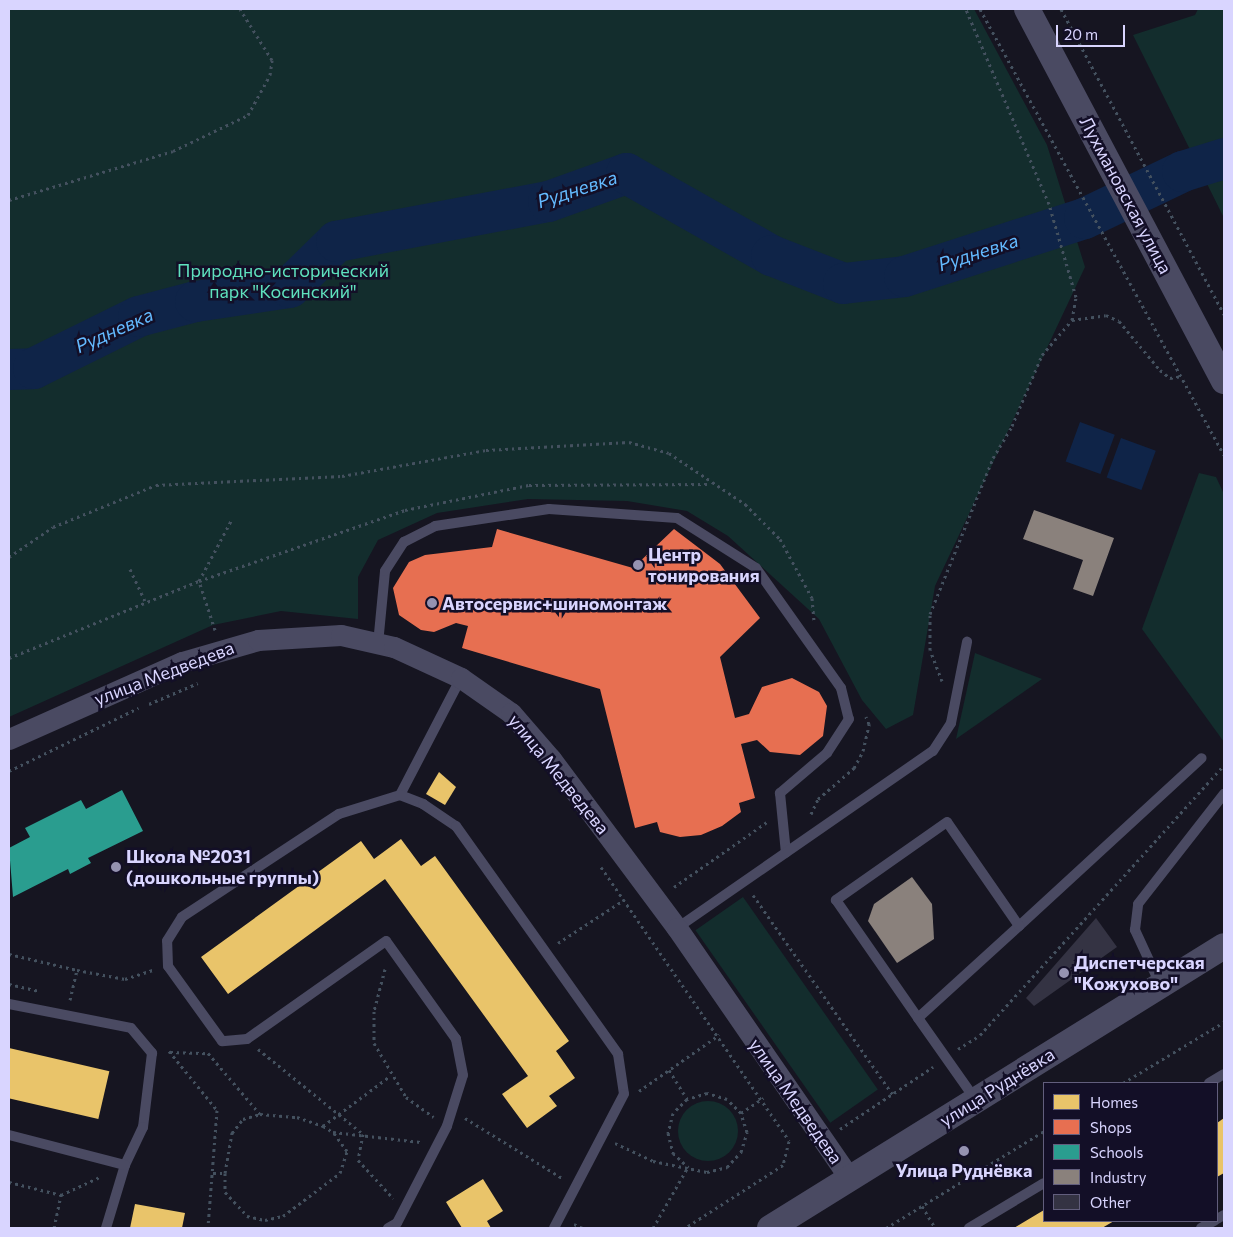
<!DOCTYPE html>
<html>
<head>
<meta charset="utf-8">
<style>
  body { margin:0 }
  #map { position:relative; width:1233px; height:1237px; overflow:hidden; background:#161521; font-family:Commissioner,sans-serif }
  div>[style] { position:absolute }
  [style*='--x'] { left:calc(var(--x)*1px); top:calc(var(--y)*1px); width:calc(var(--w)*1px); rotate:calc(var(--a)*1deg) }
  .green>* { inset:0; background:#132d2d; transform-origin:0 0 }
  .round { border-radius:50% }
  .water>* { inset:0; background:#0f2448; transform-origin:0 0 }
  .homes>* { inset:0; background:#e9c46a; transform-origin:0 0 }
  .shops>* { inset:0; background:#e76f51 }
  .schools>* { inset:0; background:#2a9d8f }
  .industry>* { inset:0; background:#8a817c }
  .river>* { height:41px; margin:-20.5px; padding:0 20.5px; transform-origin:20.5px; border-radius:20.5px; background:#0f2448 }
  .building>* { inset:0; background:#343343 }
  .path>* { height:3px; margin-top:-1.5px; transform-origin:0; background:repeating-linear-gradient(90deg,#44515f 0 2.5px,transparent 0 6.5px) }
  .service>* { height:10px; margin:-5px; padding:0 5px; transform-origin:5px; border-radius:5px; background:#4a4a62 }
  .minor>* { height:21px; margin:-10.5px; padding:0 10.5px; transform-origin:10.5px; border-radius:10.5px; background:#4a4a62 }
  .tertiary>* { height:26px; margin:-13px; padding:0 13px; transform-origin:13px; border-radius:13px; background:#4a4a62 }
  .dots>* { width:14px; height:14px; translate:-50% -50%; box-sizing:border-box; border:2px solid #130f27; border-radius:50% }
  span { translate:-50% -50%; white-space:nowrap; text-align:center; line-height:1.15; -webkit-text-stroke:5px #130f27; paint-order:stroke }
  .street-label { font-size:18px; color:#d9d5ff }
  .park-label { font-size:18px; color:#5fe1be }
  .poi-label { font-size:18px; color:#d9d5ff; font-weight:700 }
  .left { translate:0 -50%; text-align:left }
  .water-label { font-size:19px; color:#63baff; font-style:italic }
  .frame { position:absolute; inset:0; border:10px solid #d9d5ff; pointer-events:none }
  .legend { position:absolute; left:1043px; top:1082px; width:175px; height:140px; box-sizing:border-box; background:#130f27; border:1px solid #625e7d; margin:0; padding:6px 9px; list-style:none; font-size:15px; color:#d9d5ff }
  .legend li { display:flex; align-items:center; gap:10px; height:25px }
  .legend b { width:25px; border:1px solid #625e7d }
  .scale { position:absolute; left:1056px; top:25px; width:69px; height:22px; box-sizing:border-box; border:2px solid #d9d5ff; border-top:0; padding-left:6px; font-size:15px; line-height:18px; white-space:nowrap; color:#d9d5ff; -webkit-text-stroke:4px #130f27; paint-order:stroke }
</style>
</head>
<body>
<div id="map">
  <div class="green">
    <i style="clip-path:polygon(9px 9px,974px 9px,1047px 145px,1085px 267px,935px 586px,913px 715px,886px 729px,862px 700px,819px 619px,728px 536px,687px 511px,627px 501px,528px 499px,437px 513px,378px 540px,358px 577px,358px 619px,281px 611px,213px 625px,9px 717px)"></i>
    <i style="clip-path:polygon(1198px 9px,1224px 9px,1224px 218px,1133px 35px,1195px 15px)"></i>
    <i style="clip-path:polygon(1199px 473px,1216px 477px,1224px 494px,1224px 742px,1142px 629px)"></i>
    <i style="clip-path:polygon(975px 653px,1042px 679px,956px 739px)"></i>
    <i style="left:743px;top:897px;width:235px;height:58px;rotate:55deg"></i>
    <i class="round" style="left:678px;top:1101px;width:60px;height:60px"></i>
  </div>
  <div class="water">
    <i style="left:1080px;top:422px;width:37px;height:42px;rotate:20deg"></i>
    <i style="left:1121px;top:438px;width:37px;height:42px;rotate:20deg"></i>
  </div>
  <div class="homes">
    <i style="clip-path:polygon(439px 772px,456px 787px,445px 805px,426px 794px)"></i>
    <i style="clip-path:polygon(401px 839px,421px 866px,435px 856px,569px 1041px,556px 1051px,575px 1078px,549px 1096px,557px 1106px,527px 1128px,502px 1094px,528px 1076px,385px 879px,228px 994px,201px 957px,361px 841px,374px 859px)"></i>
    <i style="left:9px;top:1048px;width:103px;height:49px;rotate:13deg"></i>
    <i style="clip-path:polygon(1224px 1118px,1224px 1173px,1217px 1177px,1217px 1123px)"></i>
    <i style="clip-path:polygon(483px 1179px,503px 1211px,487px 1221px,491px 1228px,462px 1228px,446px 1202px)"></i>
    <i style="clip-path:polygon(135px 1204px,185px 1213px,182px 1228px,130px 1228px)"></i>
    <i style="clip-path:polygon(1044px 1210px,1044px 1221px,1114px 1221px,1102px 1228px,1014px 1228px)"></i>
  </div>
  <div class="shops">
    <i style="clip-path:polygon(497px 529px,633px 568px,674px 529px,720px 564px,760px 618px,720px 657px,735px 718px,749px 714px,762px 687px,792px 678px,819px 692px,827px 706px,823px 736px,800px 755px,770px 752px,757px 740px,741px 744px,755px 798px,739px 803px,741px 812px,722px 826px,701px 835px,680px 837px,660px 832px,657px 822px,635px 828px,600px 689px,462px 648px,468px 626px,456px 623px,434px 632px,421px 630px,399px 615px,393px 588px,409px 562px,425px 555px,492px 547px)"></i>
  </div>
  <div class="schools">
    <i style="clip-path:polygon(122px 790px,143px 831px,88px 858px,91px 863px,70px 874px,68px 869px,13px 897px,9px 848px,30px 837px,25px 828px,81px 800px,86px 809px)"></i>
  </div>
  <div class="industry">
    <i style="clip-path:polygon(1034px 510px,1114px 538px,1093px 596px,1073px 589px,1083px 560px,1023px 539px)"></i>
    <i style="clip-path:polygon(912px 877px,932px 904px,934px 939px,897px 963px,868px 921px,874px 904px)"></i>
  </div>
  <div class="river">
    <i style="--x:9;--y:369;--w:24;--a:-2"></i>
    <i style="--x:33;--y:368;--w:117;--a:-26.3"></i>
    <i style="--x:138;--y:316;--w:59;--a:-14.7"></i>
    <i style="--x:195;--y:301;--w:95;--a:-8.5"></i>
    <i style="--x:289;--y:287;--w:66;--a:-44.4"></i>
    <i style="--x:336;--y:241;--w:216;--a:-10.7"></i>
    <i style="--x:548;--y:201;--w:83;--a:-19.7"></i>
    <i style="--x:626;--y:173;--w:167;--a:29.5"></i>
    <i style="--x:771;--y:255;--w:77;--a:21.3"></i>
    <i style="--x:843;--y:283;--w:61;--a:-6.5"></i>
    <i style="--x:904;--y:276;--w:189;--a:-17.9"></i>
    <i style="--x:1084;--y:218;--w:109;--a:-25.6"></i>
    <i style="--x:1182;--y:171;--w:44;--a:-17.2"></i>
  </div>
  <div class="building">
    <i style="clip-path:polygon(1096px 918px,1117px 947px,1034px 1006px,1026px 998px)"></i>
  </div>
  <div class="path">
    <i style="--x:980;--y:9;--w:508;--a:61.32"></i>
    <i style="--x:1061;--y:9;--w:346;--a:61.9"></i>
    <i style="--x:9;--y:200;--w:171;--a:-16.6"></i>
    <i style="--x:173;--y:151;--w:83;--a:-25.6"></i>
    <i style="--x:248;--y:115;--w:46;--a:-61.2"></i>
    <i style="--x:270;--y:75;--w:15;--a:-82"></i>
    <i style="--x:272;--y:60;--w:60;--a:-122.1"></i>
    <i style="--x:1072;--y:320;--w:34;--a:-8"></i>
    <i style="--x:1106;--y:315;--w:14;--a:25"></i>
    <i style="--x:1119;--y:321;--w:64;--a:50.1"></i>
    <i style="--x:1160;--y:370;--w:13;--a:39"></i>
    <i style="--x:1170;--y:378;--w:12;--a:-9"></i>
    <i style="--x:9;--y:557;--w:53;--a:-34.3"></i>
    <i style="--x:53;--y:527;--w:111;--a:-22.2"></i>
    <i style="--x:156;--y:485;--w:186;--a:-2.8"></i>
    <i style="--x:342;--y:476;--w:146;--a:-10.2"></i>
    <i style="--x:486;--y:450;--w:143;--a:-3.2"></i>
    <i style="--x:629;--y:442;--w:41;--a:15.4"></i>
    <i style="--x:669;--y:453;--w:92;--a:33.9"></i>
    <i style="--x:745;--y:504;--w:49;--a:45"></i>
    <i style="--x:780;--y:539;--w:67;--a:61.5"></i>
    <i style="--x:812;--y:598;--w:22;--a:85"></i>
    <i style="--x:130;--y:569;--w:35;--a:65"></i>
    <i style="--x:215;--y:630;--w:52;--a:-108.1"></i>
    <i style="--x:199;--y:581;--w:70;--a:-62"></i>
    <i style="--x:9;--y:658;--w:205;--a:-22.1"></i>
    <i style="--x:199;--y:581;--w:218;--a:-19"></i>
    <i style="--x:405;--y:510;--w:126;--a:-11.4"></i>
    <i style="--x:529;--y:485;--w:182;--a:-0.3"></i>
    <i style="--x:942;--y:681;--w:33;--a:-111"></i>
    <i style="--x:930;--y:650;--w:36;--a:-90"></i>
    <i style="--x:930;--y:614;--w:168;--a:-68"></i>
    <i style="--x:993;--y:458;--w:37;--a:-59"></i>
    <i style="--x:1012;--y:426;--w:77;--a:-67.1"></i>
    <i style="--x:1042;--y:355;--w:46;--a:-49.4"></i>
    <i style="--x:1072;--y:320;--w:23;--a:-80"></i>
    <i style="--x:1076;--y:297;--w:97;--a:-106.2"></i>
    <i style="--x:1049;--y:204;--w:212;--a:-113.1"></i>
    <i style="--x:149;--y:704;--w:53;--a:-23.2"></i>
    <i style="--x:9;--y:771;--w:144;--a:-26"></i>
    <i style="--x:811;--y:814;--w:17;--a:-65"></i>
    <i style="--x:818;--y:799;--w:48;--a:-40.7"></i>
    <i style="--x:854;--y:768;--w:19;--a:-62"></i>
    <i style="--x:863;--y:751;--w:28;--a:-77"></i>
    <i style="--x:869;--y:724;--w:8;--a:-113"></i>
    <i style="--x:601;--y:867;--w:332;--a:55.5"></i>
    <i style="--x:789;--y:1141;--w:25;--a:104"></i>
    <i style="--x:783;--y:1165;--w:117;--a:147.3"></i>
    <i style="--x:674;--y:887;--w:113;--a:-35"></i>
    <i style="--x:753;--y:895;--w:244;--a:55"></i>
    <i style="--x:558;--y:943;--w:79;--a:-33.1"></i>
    <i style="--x:9;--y:954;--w:70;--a:13.2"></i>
    <i style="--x:385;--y:969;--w:43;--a:104.7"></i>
    <i style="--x:374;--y:1011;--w:32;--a:90"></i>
    <i style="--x:374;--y:1043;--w:63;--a:59.3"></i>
    <i style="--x:406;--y:1097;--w:34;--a:36"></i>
    <i style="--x:9;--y:984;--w:32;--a:13"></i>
    <i style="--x:70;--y:1000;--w:31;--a:-77"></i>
    <i style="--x:77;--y:970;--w:49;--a:10.6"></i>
    <i style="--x:125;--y:979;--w:29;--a:-18"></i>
    <i style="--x:258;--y:1049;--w:135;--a:39"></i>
    <i style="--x:363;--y:1134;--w:26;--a:101"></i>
    <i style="--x:358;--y:1160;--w:52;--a:47.4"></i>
    <i style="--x:958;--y:1049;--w:26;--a:-32"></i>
    <i style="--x:980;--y:1035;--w:364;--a:-47.9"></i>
    <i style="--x:169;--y:1051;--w:76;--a:50.9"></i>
    <i style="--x:217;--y:1110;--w:118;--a:94.4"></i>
    <i style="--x:170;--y:1052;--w:38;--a:2"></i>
    <i style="--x:208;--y:1053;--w:80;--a:49.6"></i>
    <i style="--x:260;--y:1114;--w:37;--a:5"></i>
    <i style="--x:297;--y:1117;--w:28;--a:19"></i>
    <i style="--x:323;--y:1126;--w:84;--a:-36.7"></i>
    <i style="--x:669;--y:1070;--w:34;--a:58"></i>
    <i style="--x:1123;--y:1083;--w:118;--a:-31.1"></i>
    <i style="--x:639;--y:1091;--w:98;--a:-35"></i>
    <i style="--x:741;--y:1113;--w:27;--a:-34"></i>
    <i style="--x:465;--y:1118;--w:114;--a:31.7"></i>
    <i style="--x:323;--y:1126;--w:12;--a:31"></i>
    <i style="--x:333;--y:1132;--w:88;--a:6.6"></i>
    <i style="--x:840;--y:1129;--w:112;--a:-33.7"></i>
    <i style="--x:615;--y:1143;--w:42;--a:25.3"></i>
    <i style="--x:653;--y:1161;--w:55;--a:11.5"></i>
    <i style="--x:707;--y:1172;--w:21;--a:-14"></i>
    <i style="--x:727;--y:1167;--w:21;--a:-47"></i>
    <i style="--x:741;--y:1152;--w:21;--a:-73"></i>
    <i style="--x:747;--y:1132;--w:20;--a:-108"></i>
    <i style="--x:741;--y:1113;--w:20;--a:-135"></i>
    <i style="--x:727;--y:1099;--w:21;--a:-163"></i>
    <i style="--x:707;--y:1093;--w:21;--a:163"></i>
    <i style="--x:687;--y:1099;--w:20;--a:135"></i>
    <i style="--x:673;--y:1113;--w:21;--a:104"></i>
    <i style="--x:668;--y:1133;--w:21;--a:76"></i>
    <i style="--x:673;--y:1153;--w:21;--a:43"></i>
    <i style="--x:213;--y:1173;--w:12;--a:0"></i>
    <i style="--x:225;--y:1173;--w:41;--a:-80.1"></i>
    <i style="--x:232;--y:1133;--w:18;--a:-52"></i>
    <i style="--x:243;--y:1119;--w:18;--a:-16"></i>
    <i style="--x:225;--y:1173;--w:19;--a:90"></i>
    <i style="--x:225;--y:1192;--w:33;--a:47"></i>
    <i style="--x:247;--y:1216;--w:18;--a:13"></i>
    <i style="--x:265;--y:1220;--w:18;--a:-13"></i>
    <i style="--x:283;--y:1216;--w:71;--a:-37"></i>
    <i style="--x:340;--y:1173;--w:23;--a:-72"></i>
    <i style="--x:347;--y:1151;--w:24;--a:-126"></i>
    <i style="--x:9;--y:1182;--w:54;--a:14"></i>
    <i style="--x:922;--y:1206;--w:26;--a:59"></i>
    <i style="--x:574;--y:1224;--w:10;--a:24"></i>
    <i style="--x:54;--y:1228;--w:34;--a:-78"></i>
    <i style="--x:61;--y:1195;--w:43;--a:-24.8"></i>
    <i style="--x:653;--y:1228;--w:70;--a:-60.2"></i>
    <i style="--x:886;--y:1228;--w:185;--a:-31.5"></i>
  </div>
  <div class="service">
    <i style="--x:378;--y:644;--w:73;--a:-84.5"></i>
    <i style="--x:385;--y:571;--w:35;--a:-57"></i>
    <i style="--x:404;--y:542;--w:35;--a:-27"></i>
    <i style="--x:435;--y:526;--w:115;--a:-8.5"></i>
    <i style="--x:549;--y:509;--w:128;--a:4"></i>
    <i style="--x:677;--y:518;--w:93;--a:32.3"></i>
    <i style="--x:756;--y:568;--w:147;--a:54.7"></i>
    <i style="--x:841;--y:688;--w:32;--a:76"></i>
    <i style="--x:849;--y:719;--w:40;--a:122.9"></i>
    <i style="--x:827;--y:753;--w:62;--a:139.6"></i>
    <i style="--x:780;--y:793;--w:60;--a:84.3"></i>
    <i style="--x:400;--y:795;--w:132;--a:-62.5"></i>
    <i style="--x:1019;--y:926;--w:248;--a:-42.6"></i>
    <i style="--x:677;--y:928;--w:311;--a:-34.7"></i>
    <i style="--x:933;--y:751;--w:33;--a:-57"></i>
    <i style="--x:951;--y:723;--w:83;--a:-78.8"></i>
    <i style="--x:1160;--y:984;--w:60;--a:-114.8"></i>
    <i style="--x:1135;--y:930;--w:26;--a:-83"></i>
    <i style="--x:1138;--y:904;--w:140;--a:-52"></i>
    <i style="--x:9;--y:1004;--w:124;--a:11.1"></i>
    <i style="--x:131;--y:1028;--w:33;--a:50"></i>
    <i style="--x:152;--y:1053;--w:75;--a:96.9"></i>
    <i style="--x:143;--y:1127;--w:42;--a:115.3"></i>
    <i style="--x:125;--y:1165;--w:66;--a:106.8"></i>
    <i style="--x:918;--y:1018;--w:137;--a:-42.3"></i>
    <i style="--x:1019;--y:926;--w:126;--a:-124.7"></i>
    <i style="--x:947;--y:822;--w:136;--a:144.9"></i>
    <i style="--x:836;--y:900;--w:144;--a:55.2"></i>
    <i style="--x:918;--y:1018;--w:99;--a:54.9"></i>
    <i style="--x:1209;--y:1083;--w:17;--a:-31"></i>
    <i style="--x:9;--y:1135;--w:120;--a:14.5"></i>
    <i style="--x:1217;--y:1219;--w:8;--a:-30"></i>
    <i style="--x:388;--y:1228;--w:10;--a:-29"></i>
    <i style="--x:397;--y:1223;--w:109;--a:-62.7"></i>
    <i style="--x:447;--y:1126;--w:53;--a:-72.6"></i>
    <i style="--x:463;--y:1075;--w:37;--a:-101"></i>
    <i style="--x:456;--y:1039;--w:120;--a:-125.5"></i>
    <i style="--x:386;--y:941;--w:170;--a:144.8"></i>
    <i style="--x:247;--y:1039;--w:25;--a:175"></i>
    <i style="--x:222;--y:1041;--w:92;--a:-125.8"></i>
    <i style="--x:168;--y:966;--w:25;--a:-92"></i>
    <i style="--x:167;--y:941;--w:28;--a:-58"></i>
    <i style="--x:182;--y:917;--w:188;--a:-33.3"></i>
    <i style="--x:339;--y:814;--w:64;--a:-17.3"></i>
    <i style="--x:400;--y:795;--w:25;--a:21"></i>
    <i style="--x:423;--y:804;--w:40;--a:34"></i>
    <i style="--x:456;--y:826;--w:280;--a:54.6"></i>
    <i style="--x:618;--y:1054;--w:40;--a:81.5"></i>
    <i style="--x:624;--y:1094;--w:151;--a:117.6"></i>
    <i style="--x:969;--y:1228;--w:87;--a:-31"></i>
    <i style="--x:1201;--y:1228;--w:15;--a:-28"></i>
  </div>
  <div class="minor">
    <i style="--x:9;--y:739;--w:189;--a:-24"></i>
    <i style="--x:182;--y:662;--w:79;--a:-16.1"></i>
    <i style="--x:258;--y:640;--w:83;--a:-3.4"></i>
    <i style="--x:341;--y:635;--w:54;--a:12.8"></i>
    <i style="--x:394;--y:647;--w:74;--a:24.8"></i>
    <i style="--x:461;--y:678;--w:61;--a:35"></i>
    <i style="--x:511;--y:713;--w:61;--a:49"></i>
    <i style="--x:551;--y:759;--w:211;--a:53.3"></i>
    <i style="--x:677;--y:928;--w:305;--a:55.4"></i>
  </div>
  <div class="tertiary">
    <i style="--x:1027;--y:9;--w:421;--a:62.1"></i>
    <i style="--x:770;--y:1228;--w:534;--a:-31.85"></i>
  </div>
  <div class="dots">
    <i style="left:638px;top:565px;background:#9592b1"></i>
    <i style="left:432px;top:603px;background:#9592b1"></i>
    <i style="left:116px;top:867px;background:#9592b1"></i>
    <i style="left:1064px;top:973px;background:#9592b1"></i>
    <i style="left:964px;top:1151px;background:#9592b1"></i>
  </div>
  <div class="street-label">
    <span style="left:1126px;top:195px;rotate:62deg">Лухмановская улица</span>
    <span style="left:164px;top:673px;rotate:-21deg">улица Медведева</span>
    <span style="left:559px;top:774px;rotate:51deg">улица Медведева</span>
    <span style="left:997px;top:1087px;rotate:-32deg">улица Руднёвка</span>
    <span style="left:796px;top:1101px;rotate:55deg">улица Медведева</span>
  </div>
  <div class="park-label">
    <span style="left:283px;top:281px">Природно-исторический<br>парк "Косинский"</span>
  </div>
  <div class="poi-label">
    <span class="left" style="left:648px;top:565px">Центр<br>тонирования</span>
    <span class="left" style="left:442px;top:603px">Автосервис+шиномонтаж</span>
    <span class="left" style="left:126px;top:867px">Школа №2031<br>(дошкольные группы)</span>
    <span class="left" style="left:1074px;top:973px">Диспетчерская<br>"Кожухово"</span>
    <span style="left:964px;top:1170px">Улица Руднёвка</span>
  </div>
  <div class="water-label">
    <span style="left:577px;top:189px;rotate:-18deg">Рудневка</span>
    <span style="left:978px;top:252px;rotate:-18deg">Рудневка</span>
    <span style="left:114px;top:330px;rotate:-24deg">Рудневка</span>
  </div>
  <div class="frame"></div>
  <ul class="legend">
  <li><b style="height:14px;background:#e9c46a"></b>Homes</li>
  <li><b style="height:14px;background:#e76f51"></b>Shops</li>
  <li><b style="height:14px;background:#2a9d8f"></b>Schools</li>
  <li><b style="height:14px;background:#8a817c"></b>Industry</li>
  <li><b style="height:14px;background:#343343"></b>Other</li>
  </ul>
  <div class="scale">20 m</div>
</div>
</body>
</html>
